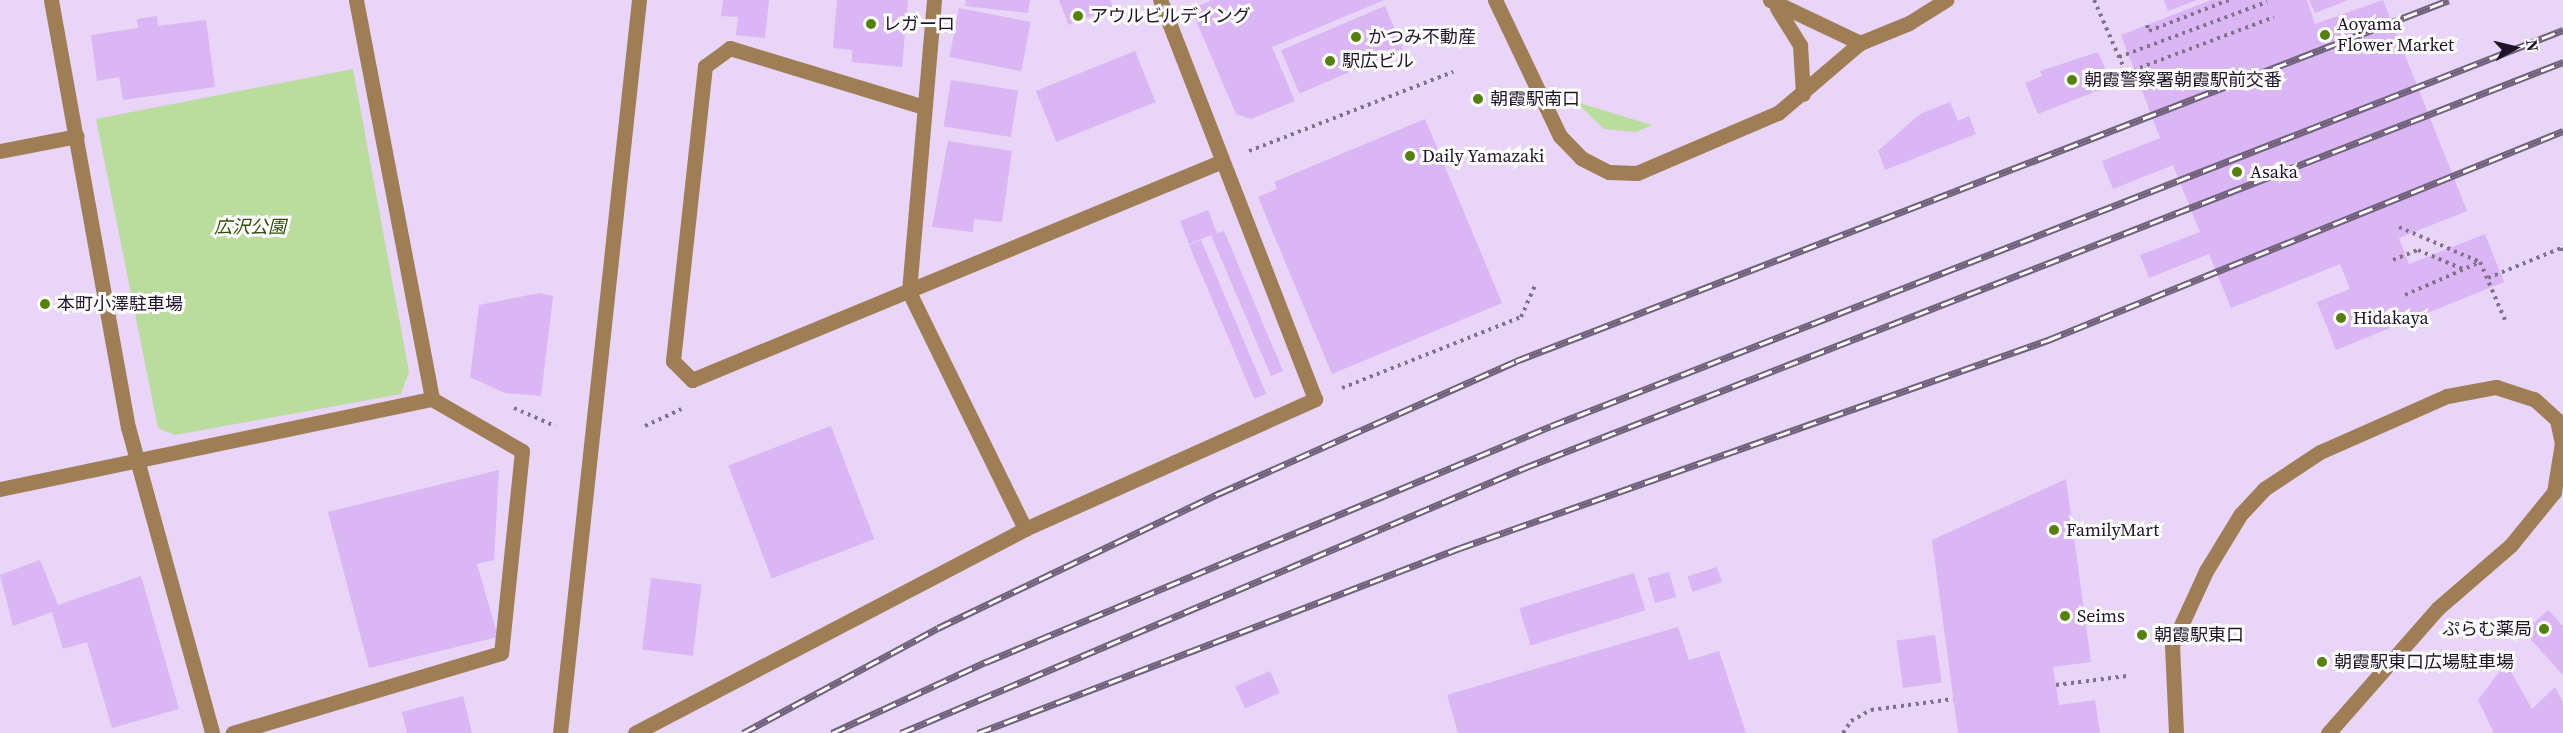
<!DOCTYPE html>
<html>
<head>
<meta charset="utf-8">
<style>
  body { margin:0 }
  #map { position:relative; width:2563px; height:733px; overflow:hidden; background:#e8d5f7; font-family:"Source Serif 4","Noto Sans JP",serif }
  div>[style] { position:absolute }
  [style*='--x'] { left:calc(var(--x)*1px); top:calc(var(--y)*1px); width:calc(var(--w)*1px); rotate:calc(var(--a)*1deg) }
  .green>* { inset:0; background:#badc9c }
  .building>* { inset:0; background:#dab6f4; transform-origin:0 0 }
  .path>* { height:4px; margin-top:-2px; transform-origin:0; background:repeating-linear-gradient(90deg,#80718c 0 3px,transparent 0 7.5px) }
  .minor>* { height:15px; margin:-7.5px; padding:0 7.5px; transform-origin:7.5px; border-radius:7.5px; background:#9f7d55 }
  .rail>* { height:7px; margin-top:-3.5px; transform-origin:0; background:repeating-linear-gradient(90deg,#fefefe 0 14px,#70617b 0 28px); box-sizing:border-box; border-block:2px solid #70617b }
  .dots>* { width:16px; height:16px; translate:-50% -50%; box-sizing:border-box; border:3px solid #fefefe; border-radius:50% }
  span { translate:-50% -50%; white-space:nowrap; text-align:center; line-height:1.15; -webkit-text-stroke:6px #fefefe; paint-order:stroke }
  .poi-label { font-size:18px; color:#201429 }
  .left { translate:0 -50%; text-align:left }
  .right { translate:-100% -50%; text-align:right }
  .park-label { font-size:18px; color:#314e07; font-style:italic }
  .north { position:absolute; left:2485px; top:18px; width:60px; height:60px; -webkit-text-stroke:4px #fefefe; paint-order:stroke; rotate:82deg; font-size:16px; font-weight:700; line-height:24px; text-align:center; color:#201429 }
  .north::after { content:''; display:block; margin:auto; width:21px; height:27px; background:#201429; clip-path:polygon(50% 0,100% 100%,50% 72%,0 100%) }
</style>
</head>
<body>
<div id="map">
  <div class="green">
    <i style="clip-path:polygon(353px 69px,409px 372px,401px 394px,175px 435px,158px 428px,96px 119px)"></i>
    <i style="clip-path:polygon(1576px 102px,1652px 125px,1636px 132px,1604px 129px)"></i>
  </div>
  <div class="building">
    <i style="clip-path:polygon(723px 0,769px 0,765px 38px,736px 35px,738px 17px,721px 16px)"></i>
    <i style="clip-path:polygon(837px 0,908px 0,902px 67px,852px 62px,852px 50px,833px 48px)"></i>
    <i style="clip-path:polygon(966px 0,1030px 0,1028px 13px,965px 6px)"></i>
    <i style="clip-path:polygon(1059px 0,1110px 0,1113px 7px,1069px 25px)"></i>
    <i style="clip-path:polygon(1212px 0,1384px 0,1272px 47px,1295px 101px,1251px 119px,1236px 114px,1191px 9px)"></i>
    <i style="clip-path:polygon(2164px 0,2197px 0,2168px 11px)"></i>
    <i style="clip-path:polygon(2211px 0,2307px 0,2315px 24px,2383px 0,2467px 211px,2399px 238px,2409px 264px,2485px 234px,2504px 282px,2336px 350px,2317px 302px,2350px 289px,2340px 264px,2231px 308px,2209px 254px,2149px 278px,2140px 255px,2200px 232px,2173px 165px,2113px 189px,2102px 161px,2160px 138px,2121px 35px)"></i>
    <i style="clip-path:polygon(2309px 0,2348px 0,2315px 13px)"></i>
    <i style="left:1385px;top:6px;width:47px;height:113px;rotate:67deg"></i>
    <i style="left:959px;top:8px;width:73px;height:50px;rotate:11deg"></i>
    <i style="clip-path:polygon(157px 16px,158px 26px,206px 20px,215px 87px,123px 100px,119px 77px,97px 81px,91px 35px,138px 28px,137px 19px)"></i>
    <i style="left:1135px;top:51px;width:55px;height:107px;rotate:68deg"></i>
    <i style="clip-path:polygon(2098px 52px,2112px 85px,2038px 114px,2025px 83px,2042px 76px,2040px 71px)"></i>
    <i style="left:951px;top:80px;width:68px;height:47px;rotate:9deg"></i>
    <i style="clip-path:polygon(1950px 102px,1958px 121px,1969px 116px,1976px 134px,1885px 170px,1878px 151px,1920px 114px)"></i>
    <i style="clip-path:polygon(1425px 119px,1502px 303px,1332px 374px,1258px 197px,1277px 189px,1274px 182px)"></i>
    <i style="clip-path:polygon(948px 141px,1012px 151px,1002px 222px,974px 219px,973px 232px,932px 227px)"></i>
    <i style="clip-path:polygon(1208px 210px,1217px 233px,1224px 231px,1283px 371px,1271px 376px,1211px 235px,1189px 244px,1180px 221px)"></i>
    <i style="left:1201px;top:240px;width:167px;height:13px;rotate:67deg"></i>
    <i style="clip-path:polygon(539px 293px,553px 296px,541px 396px,505px 393px,470px 377px,479px 305px)"></i>
    <i style="left:831px;top:426px;width:121px;height:110px;rotate:69deg"></i>
    <i style="clip-path:polygon(499px 470px,494px 560px,477px 564px,498px 637px,369px 668px,328px 512px)"></i>
    <i style="clip-path:polygon(2066px 479px,2091px 662px,2053px 667px,2059px 705px,2095px 700px,2100px 733px,1958px 733px,1932px 540px)"></i>
    <i style="clip-path:polygon(40px 560px,58px 605px,141px 576px,179px 709px,112px 728px,87px 642px,63px 649px,52px 612px,13px 626px,0 575px)"></i>
    <i style="left:1717px;top:567px;width:16px;height:31px;rotate:72deg"></i>
    <i style="left:1669px;top:572px;width:26px;height:22px;rotate:74deg"></i>
    <i style="left:1634px;top:573px;width:39px;height:120px;rotate:73deg"></i>
    <i style="left:651px;top:578px;width:51px;height:72px;rotate:7deg"></i>
    <i style="clip-path:polygon(2548px 610px,2563px 626px,2563px 675px,2524px 632px)"></i>
    <i style="clip-path:polygon(1678px 627px,1689px 660px,1719px 651px,1746px 733px,1458px 733px,1447px 695px)"></i>
    <i style="left:1935px;top:635px;width:48px;height:39px;rotate:82deg"></i>
    <i style="clip-path:polygon(2506px 663px,2532px 709px,2555px 687px,2563px 702px,2563px 733px,2494px 733px,2478px 700px)"></i>
    <i style="left:1270px;top:671px;width:24px;height:38px;rotate:66deg"></i>
    <i style="clip-path:polygon(463px 696px,472px 733px,407px 733px,402px 712px)"></i>
  </div>
  <div class="path">
    <i style="--x:2094;--y:0;--w:80;--a:66.3"></i>
    <i style="--x:2126;--y:73;--w:158;--a:-20.7"></i>
    <i style="--x:2147;--y:25;--w:6;--a:72"></i>
    <i style="--x:2149;--y:31;--w:86;--a:-21.2"></i>
    <i style="--x:2119;--y:57;--w:158;--a:-20.4"></i>
    <i style="--x:1249;--y:151;--w:219;--a:-21.2"></i>
    <i style="--x:2399;--y:227;--w:88;--a:23.4"></i>
    <i style="--x:2393;--y:260;--w:27;--a:-22"></i>
    <i style="--x:2418;--y:250;--w:49;--a:22.9"></i>
    <i style="--x:2488;--y:278;--w:79;--a:-22.3"></i>
    <i style="--x:2561;--y:248;--w:5;--a:68"></i>
    <i style="--x:2405;--y:295;--w:82;--a:-23.7"></i>
    <i style="--x:2480;--y:262;--w:63;--a:66.7"></i>
    <i style="--x:1342;--y:388;--w:193;--a:-21.6"></i>
    <i style="--x:1521;--y:317;--w:37;--a:-66"></i>
    <i style="--x:514;--y:408;--w:45;--a:23.7"></i>
    <i style="--x:645;--y:426;--w:40;--a:-25"></i>
    <i style="--x:2056;--y:685;--w:71;--a:-7.3"></i>
    <i style="--x:1843;--y:733;--w:14;--a:-56"></i>
    <i style="--x:1851;--y:721;--w:23;--a:-29"></i>
    <i style="--x:1871;--y:710;--w:83;--a:-7.6"></i>
  </div>
  <div class="minor">
    <i style="--x:51;--y:0;--w:434;--a:79.8"></i>
    <i style="--x:128;--y:427;--w:317;--a:74.6"></i>
    <i style="--x:356;--y:0;--w:406;--a:79.2"></i>
    <i style="--x:934;--y:0;--w:293;--a:94.9"></i>
    <i style="--x:909;--y:292;--w:264;--a:63.9"></i>
    <i style="--x:1495;--y:0;--w:151;--a:64.5"></i>
    <i style="--x:1560;--y:136;--w:30;--a:46"></i>
    <i style="--x:1581;--y:158;--w:31;--a:27"></i>
    <i style="--x:1609;--y:172;--w:28;--a:2"></i>
    <i style="--x:1637;--y:173;--w:153;--a:-23.1"></i>
    <i style="--x:1778;--y:113;--w:108;--a:-40.5"></i>
    <i style="--x:1860;--y:43;--w:53;--a:-22.2"></i>
    <i style="--x:1909;--y:23;--w:44;--a:-31.9"></i>
    <i style="--x:1770;--y:0;--w:100;--a:25.5"></i>
    <i style="--x:1777;--y:8;--w:44;--a:58.1"></i>
    <i style="--x:1800;--y:45;--w:49;--a:86.5"></i>
    <i style="--x:924;--y:107;--w:203;--a:-163.1"></i>
    <i style="--x:730;--y:48;--w:31;--a:144"></i>
    <i style="--x:705;--y:66;--w:297;--a:96.2"></i>
    <i style="--x:673;--y:361;--w:27;--a:45"></i>
    <i style="--x:692;--y:380;--w:571;--a:-22.43"></i>
    <i style="--x:0;--y:151;--w:78;--a:-11"></i>
    <i style="--x:0;--y:489;--w:441;--a:-11.8"></i>
    <i style="--x:432;--y:399;--w:104;--a:30"></i>
    <i style="--x:522;--y:451;--w:203;--a:95.9"></i>
    <i style="--x:501;--y:653;--w:280;--a:163.4"></i>
    <i style="--x:560;--y:733;--w:737;--a:-83.85"></i>
    <i style="--x:635;--y:733;--w:440;--a:-27.6"></i>
    <i style="--x:1025;--y:529;--w:318;--a:-24.1"></i>
    <i style="--x:1315;--y:399;--w:428;--a:-111.2"></i>
    <i style="--x:2176;--y:733;--w:88;--a:-92.6"></i>
    <i style="--x:2172;--y:645;--w:81;--a:-65.3"></i>
    <i style="--x:2206;--y:571;--w:66;--a:-58.7"></i>
    <i style="--x:2240;--y:515;--w:35;--a:-47"></i>
    <i style="--x:2264;--y:489;--w:67;--a:-33.5"></i>
    <i style="--x:2320;--y:452;--w:139;--a:-23.8"></i>
    <i style="--x:2447;--y:396;--w:50;--a:-10.4"></i>
    <i style="--x:2496;--y:387;--w:40;--a:18"></i>
    <i style="--x:2534;--y:399;--w:31;--a:42"></i>
    <i style="--x:2557;--y:420;--w:24;--a:78"></i>
    <i style="--x:2562;--y:443;--w:50;--a:99.3"></i>
    <i style="--x:2554;--y:492;--w:68;--a:129.1"></i>
    <i style="--x:2511;--y:545;--w:96;--a:139.2"></i>
    <i style="--x:2438;--y:608;--w:167;--a:131.3"></i>
  </div>
  <div class="rail">
    <i style="--x:743;--y:733;--w:221;--a:-28.3"></i>
    <i style="--x:938;--y:628;--w:313;--a:-25.6"></i>
    <i style="--x:1220;--y:493;--w:324;--a:-24"></i>
    <i style="--x:1516;--y:361;--w:1000;--a:-21.15"></i>
    <i style="--x:832;--y:733;--w:170;--a:-24.8"></i>
    <i style="--x:986;--y:662;--w:612;--a:-22.67"></i>
    <i style="--x:1551;--y:426;--w:1087;--a:-21.37"></i>
    <i style="--x:901;--y:733;--w:677;--a:-23.04"></i>
    <i style="--x:1524;--y:468;--w:1116;--a:-21.34"></i>
    <i style="--x:978;--y:733;--w:516;--a:-21"></i>
    <i style="--x:1460;--y:548;--w:624;--a:-19.48"></i>
    <i style="--x:2048;--y:340;--w:556;--a:-22.09"></i>
  </div>
  <div class="dots">
    <i style="left:1078px;top:16px;background:#53810c"></i>
    <i style="left:871px;top:24px;background:#53810c"></i>
    <i style="left:2325px;top:35px;background:#53810c"></i>
    <i style="left:1356px;top:37px;background:#53810c"></i>
    <i style="left:1330px;top:61px;background:#53810c"></i>
    <i style="left:2072px;top:80px;background:#53810c"></i>
    <i style="left:1478px;top:99px;background:#53810c"></i>
    <i style="left:1410px;top:156px;background:#53810c"></i>
    <i style="left:2237px;top:172px;background:#53810c"></i>
    <i style="left:45px;top:304px;background:#53810c"></i>
    <i style="left:2341px;top:318px;background:#53810c"></i>
    <i style="left:2054px;top:530px;background:#53810c"></i>
    <i style="left:2065px;top:616px;background:#53810c"></i>
    <i style="left:2544px;top:629px;background:#53810c"></i>
    <i style="left:2142px;top:635px;background:#53810c"></i>
    <i style="left:2322px;top:662px;background:#53810c"></i>
  </div>
  <div class="poi-label">
    <span class="left" style="left:1090px;top:16px">アウルビルディング</span>
    <span class="left" style="left:883px;top:24px">レガーロ</span>
    <span class="left" style="left:2337px;top:35px">Aoyama<br>Flower Market</span>
    <span class="left" style="left:1368px;top:37px">かつみ不動産</span>
    <span class="left" style="left:1342px;top:61px">駅広ビル</span>
    <span class="left" style="left:2084px;top:80px">朝霞警察署朝霞駅前交番</span>
    <span class="left" style="left:1490px;top:99px">朝霞駅南口</span>
    <span class="left" style="left:1422px;top:156px">Daily Yamazaki</span>
    <span class="left" style="left:2250px;top:172px">Asaka</span>
    <span class="left" style="left:57px;top:304px">本町小澤駐車場</span>
    <span class="left" style="left:2353px;top:318px">Hidakaya</span>
    <span class="left" style="left:2066px;top:530px">FamilyMart</span>
    <span class="left" style="left:2077px;top:616px">Seims</span>
    <span class="right" style="left:2532px;top:629px">ぷらむ薬局</span>
    <span class="left" style="left:2154px;top:635px">朝霞駅東口</span>
    <span class="left" style="left:2334px;top:662px">朝霞駅東口広場駐車場</span>
  </div>
  <div class="park-label">
    <span style="left:250px;top:227px">広沢公園</span>
  </div>
  <div class="north">N</div>
</div>
</body>
</html>
